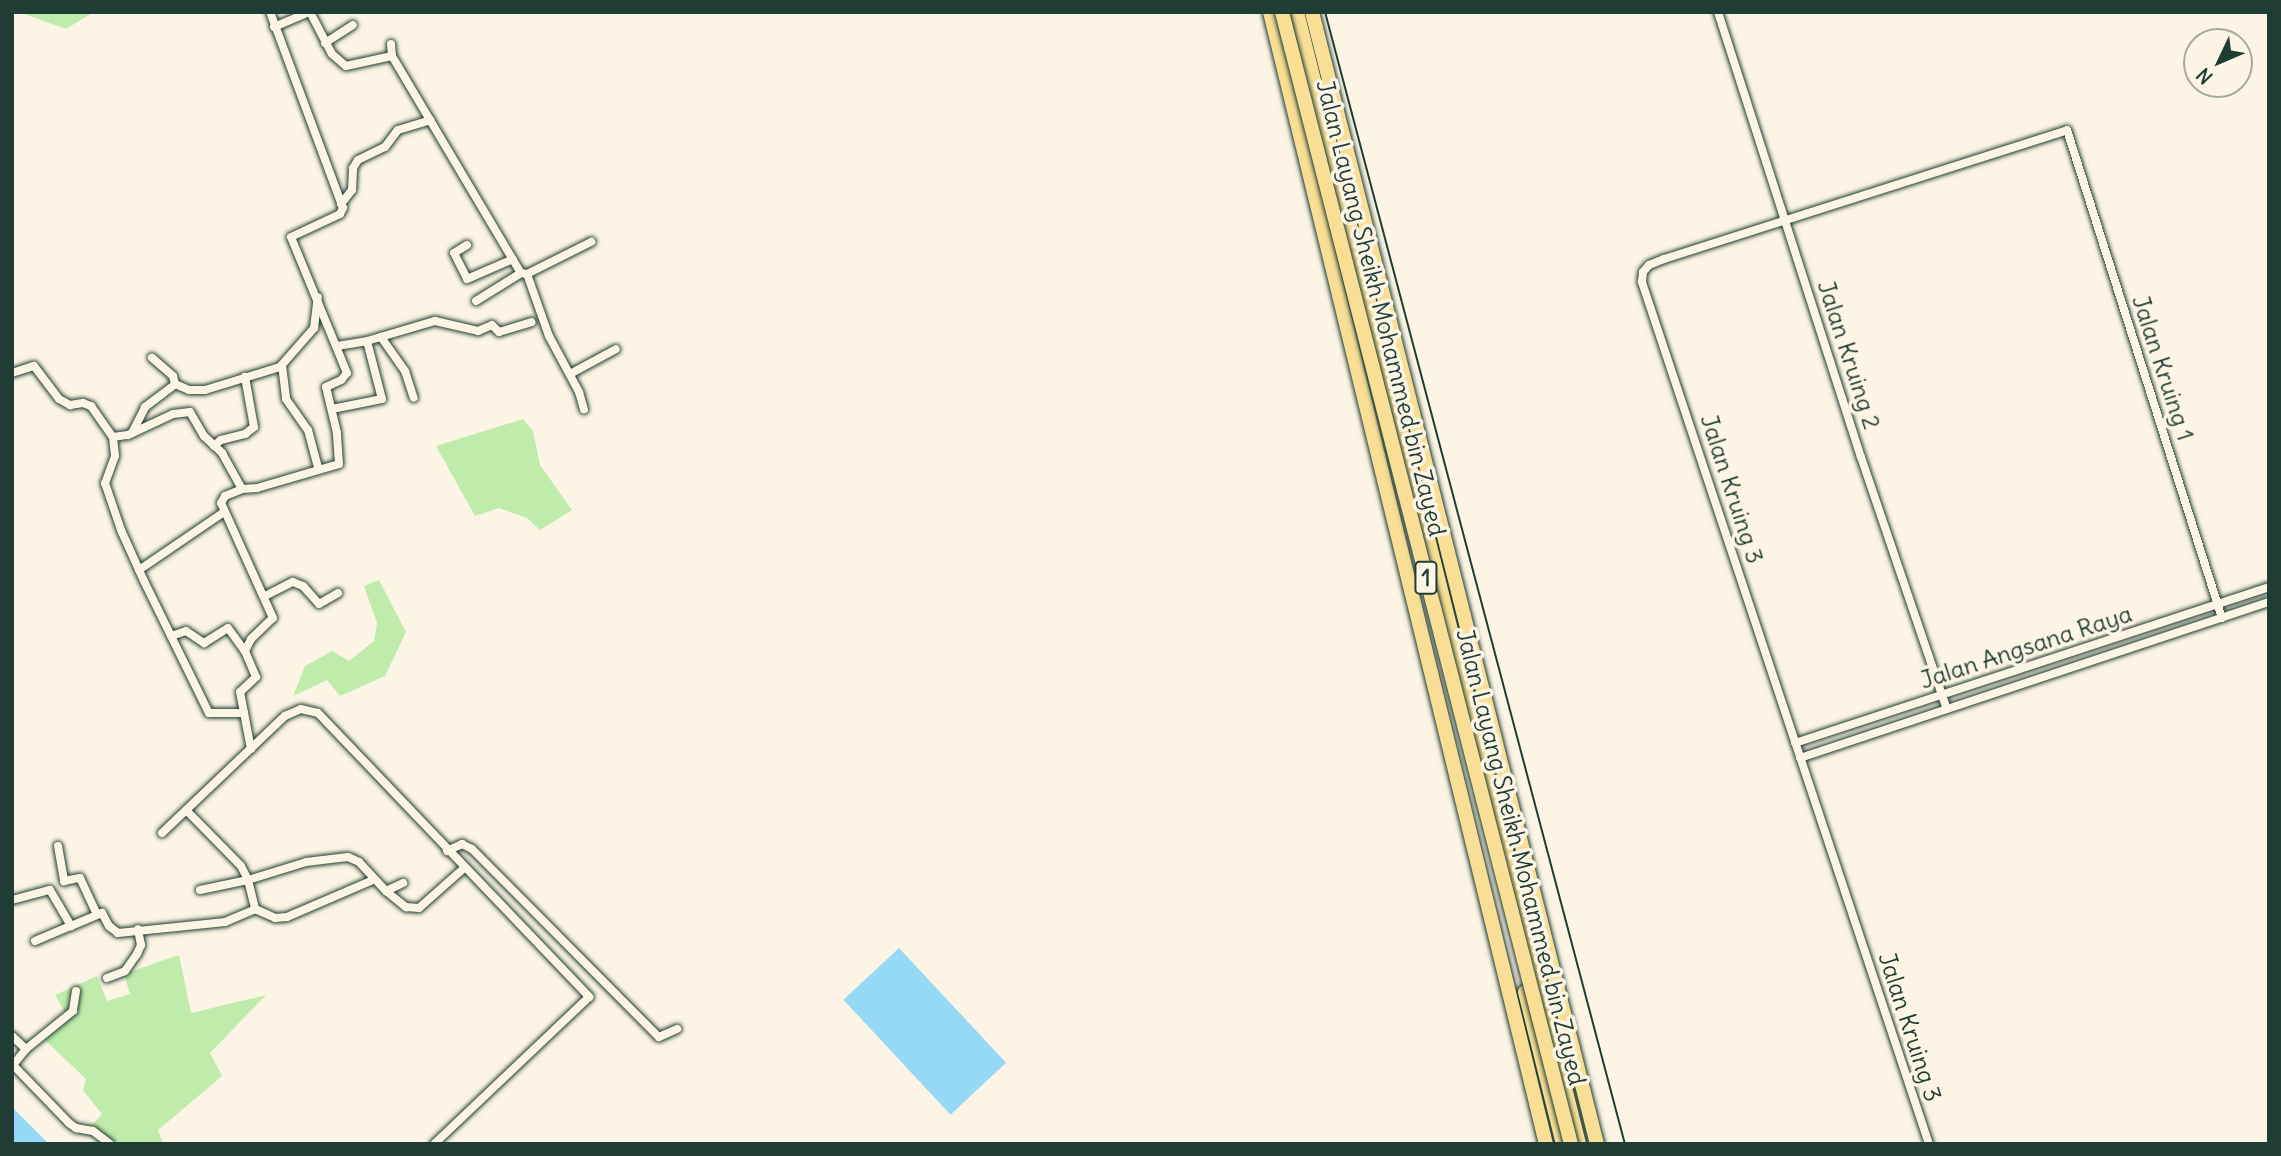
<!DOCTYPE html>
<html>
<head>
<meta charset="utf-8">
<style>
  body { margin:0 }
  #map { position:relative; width:2281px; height:1156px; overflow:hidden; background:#fcf5e5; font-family:Delius,sans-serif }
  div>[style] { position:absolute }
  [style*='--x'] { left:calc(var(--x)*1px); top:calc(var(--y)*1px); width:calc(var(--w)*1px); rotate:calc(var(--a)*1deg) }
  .green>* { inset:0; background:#bfecaa }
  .water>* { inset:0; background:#95d9f7; transform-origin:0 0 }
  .roads { filter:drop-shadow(0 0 2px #1f3d34) drop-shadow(0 0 2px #1f3d34) }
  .minor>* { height:8px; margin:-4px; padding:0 4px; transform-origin:4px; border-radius:4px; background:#fcf5e5 }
  .motorway>* { height:14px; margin:-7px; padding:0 7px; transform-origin:7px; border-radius:7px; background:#f9df96 }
  .rail>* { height:2px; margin:-1px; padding:0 1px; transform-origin:1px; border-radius:1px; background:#1f3d34 }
  .bridges { filter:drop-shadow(0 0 2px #1f3d34) drop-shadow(0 0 2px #1f3d34) }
  .motorway-bridge>* { height:14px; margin:-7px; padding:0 7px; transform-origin:7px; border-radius:7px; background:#f9df96 }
  span { translate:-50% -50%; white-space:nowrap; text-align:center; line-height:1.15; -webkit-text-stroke:7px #fcf5e5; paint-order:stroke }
  .shield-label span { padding:2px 5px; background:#fcf5e5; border:2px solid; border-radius:5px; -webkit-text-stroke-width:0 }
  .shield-label { font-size:23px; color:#1f3d34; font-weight:700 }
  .street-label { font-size:24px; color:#1f3d34 }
  .frame { position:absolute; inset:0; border:14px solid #1f3d34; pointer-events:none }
  .north { position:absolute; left:2183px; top:28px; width:70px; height:70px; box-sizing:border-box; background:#fcf5e5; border:2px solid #a4ab9e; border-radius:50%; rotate:226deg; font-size:19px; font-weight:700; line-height:28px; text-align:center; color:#1f3d34 }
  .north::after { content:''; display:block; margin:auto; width:24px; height:32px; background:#1f3d34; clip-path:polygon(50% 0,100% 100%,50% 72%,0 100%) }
</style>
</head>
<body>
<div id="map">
  <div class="green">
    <i style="clip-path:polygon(19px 12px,94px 12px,66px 29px)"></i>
    <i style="clip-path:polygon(523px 419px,533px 431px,540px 465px,572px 510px,540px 530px,527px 518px,499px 508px,475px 516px,436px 446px)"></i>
    <i style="clip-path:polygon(379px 580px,406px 632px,385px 676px,340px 696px,327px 680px,293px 696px,305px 666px,332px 651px,349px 661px,374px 641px,377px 623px,364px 586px)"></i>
    <i style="clip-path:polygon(179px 955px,191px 1013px,266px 995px,210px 1053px,222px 1076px,158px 1130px,163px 1144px,116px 1144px,92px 1125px,102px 1114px,83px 1090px,86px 1079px,44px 1039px,69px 1020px,55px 995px,97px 976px,107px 1001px,130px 994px,124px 974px)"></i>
  </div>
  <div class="water">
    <i style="left:899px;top:948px;width:157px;height:76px;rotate:47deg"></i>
    <i style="clip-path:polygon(12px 1107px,49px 1144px,12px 1144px)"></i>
  </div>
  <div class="roads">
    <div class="minor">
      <i style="--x:310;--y:12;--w:47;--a:62.4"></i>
      <i style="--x:332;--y:54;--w:18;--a:41"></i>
      <i style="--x:346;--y:66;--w:47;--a:-12.3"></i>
      <i style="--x:1718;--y:12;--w:467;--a:72.2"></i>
      <i style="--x:1861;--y:457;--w:266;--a:71.2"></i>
      <i style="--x:274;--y:27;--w:38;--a:-23"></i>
      <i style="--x:325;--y:43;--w:33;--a:-33"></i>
      <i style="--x:391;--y:44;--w:12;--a:85"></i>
      <i style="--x:392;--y:56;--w:252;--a:59.3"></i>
      <i style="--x:521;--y:273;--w:6;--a:9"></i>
      <i style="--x:527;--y:274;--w:66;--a:70.5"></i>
      <i style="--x:549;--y:336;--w:64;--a:61.8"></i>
      <i style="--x:579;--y:392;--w:18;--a:74"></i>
      <i style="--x:341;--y:204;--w:18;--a:-52"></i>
      <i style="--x:352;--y:190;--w:22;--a:-87"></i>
      <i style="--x:353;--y:168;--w:9;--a:-58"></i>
      <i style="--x:358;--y:160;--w:30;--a:-26"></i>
      <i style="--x:385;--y:147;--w:21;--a:-53"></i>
      <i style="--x:398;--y:130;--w:34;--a:-17"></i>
      <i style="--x:467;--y:245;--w:15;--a:148"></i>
      <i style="--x:454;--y:253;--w:29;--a:63"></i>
      <i style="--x:467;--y:279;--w:50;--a:-23.5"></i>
      <i style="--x:527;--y:274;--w:72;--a:-26.6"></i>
      <i style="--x:476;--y:301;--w:53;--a:-31.9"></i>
      <i style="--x:381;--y:337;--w:42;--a:54.8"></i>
      <i style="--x:405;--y:371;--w:28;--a:72"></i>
      <i style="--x:337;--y:346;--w:30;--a:-9"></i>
      <i style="--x:367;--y:341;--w:71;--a:-16.4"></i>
      <i style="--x:435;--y:321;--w:44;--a:13.1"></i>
      <i style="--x:478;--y:331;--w:15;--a:-23"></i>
      <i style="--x:492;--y:325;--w:10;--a:45"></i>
      <i style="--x:499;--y:332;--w:34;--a:-17"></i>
      <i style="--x:282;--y:365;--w:34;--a:83"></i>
      <i style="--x:286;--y:399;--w:38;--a:55"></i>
      <i style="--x:308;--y:430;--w:39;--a:75"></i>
      <i style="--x:12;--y:373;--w:23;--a:-18"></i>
      <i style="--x:34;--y:366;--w:41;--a:52.9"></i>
      <i style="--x:59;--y:399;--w:13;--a:29"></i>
      <i style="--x:70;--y:405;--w:13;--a:-9"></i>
      <i style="--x:83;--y:403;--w:9;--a:21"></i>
      <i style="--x:91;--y:406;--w:38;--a:55"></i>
      <i style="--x:113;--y:437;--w:15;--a:-8"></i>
      <i style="--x:128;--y:435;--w:50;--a:-25"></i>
      <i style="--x:173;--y:414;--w:17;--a:-7"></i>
      <i style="--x:190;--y:412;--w:28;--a:60"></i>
      <i style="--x:204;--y:436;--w:25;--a:43"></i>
      <i style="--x:222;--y:453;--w:41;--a:60.9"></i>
      <i style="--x:570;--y:374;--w:52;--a:-28.5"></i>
      <i style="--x:175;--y:384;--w:15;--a:23"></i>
      <i style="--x:189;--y:390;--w:16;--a:0"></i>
      <i style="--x:205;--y:390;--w:78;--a:-17"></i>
      <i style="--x:280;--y:367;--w:52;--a:-48.9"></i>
      <i style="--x:314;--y:328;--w:31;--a:-83"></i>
      <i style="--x:332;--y:409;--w:51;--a:-11.3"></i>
      <i style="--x:382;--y:399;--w:60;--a:-104.5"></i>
      <i style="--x:132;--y:433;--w:29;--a:-63"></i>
      <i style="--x:145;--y:407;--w:38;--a:-37"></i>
      <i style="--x:175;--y:384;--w:8;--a:-104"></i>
      <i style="--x:173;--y:376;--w:28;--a:-139"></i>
      <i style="--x:113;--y:437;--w:19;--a:84"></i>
      <i style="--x:115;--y:456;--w:29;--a:110"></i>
      <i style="--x:105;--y:483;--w:50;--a:71.2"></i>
      <i style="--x:121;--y:530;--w:56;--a:65.7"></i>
      <i style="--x:144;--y:581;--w:147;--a:63.8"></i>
      <i style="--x:209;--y:713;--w:35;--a:0"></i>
      <i style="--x:214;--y:446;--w:9;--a:-41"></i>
      <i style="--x:221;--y:440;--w:25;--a:-14"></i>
      <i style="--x:245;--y:434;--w:11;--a:-38"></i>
      <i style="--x:254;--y:427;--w:51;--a:-100.2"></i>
      <i style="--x:139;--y:570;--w:103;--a:-34.3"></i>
      <i style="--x:265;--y:596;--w:31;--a:-27"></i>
      <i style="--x:293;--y:582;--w:11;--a:22"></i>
      <i style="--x:303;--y:586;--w:24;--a:48"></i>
      <i style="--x:319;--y:604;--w:22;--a:-30"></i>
      <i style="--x:171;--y:636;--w:16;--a:-18"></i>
      <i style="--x:186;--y:631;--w:22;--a:34"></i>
      <i style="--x:204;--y:643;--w:28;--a:-32"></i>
      <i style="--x:228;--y:628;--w:29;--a:54"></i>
      <i style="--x:1795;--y:743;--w:499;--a:-18.2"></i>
      <i style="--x:251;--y:749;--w:58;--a:-100.9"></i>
      <i style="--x:240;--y:692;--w:22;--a:-43"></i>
      <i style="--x:256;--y:677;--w:28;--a:-113"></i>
      <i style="--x:245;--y:651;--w:13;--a:-63"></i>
      <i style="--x:251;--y:639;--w:30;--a:-44"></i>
      <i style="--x:273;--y:618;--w:126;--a:-114.3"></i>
      <i style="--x:221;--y:503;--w:8;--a:-60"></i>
      <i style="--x:225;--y:496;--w:18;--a:-22"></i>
      <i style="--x:242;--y:489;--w:15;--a:-4"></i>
      <i style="--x:257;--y:488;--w:85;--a:-16.3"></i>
      <i style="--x:339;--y:464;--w:31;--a:-94"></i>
      <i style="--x:337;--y:433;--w:47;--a:-103.4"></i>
      <i style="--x:326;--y:387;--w:17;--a:-25"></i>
      <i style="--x:341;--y:380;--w:9;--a:-49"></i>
      <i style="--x:347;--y:373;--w:147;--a:-112.4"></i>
      <i style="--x:291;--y:237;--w:54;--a:-25.1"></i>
      <i style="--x:340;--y:214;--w:7;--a:-63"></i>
      <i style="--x:343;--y:208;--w:209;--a:-110.4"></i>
      <i style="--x:1800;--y:758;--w:494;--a:-18.4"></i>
      <i style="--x:186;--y:810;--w:78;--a:45.5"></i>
      <i style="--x:241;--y:866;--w:16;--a:63"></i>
      <i style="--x:248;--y:880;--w:30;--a:76"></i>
      <i style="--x:162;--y:833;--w:170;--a:-43.6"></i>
      <i style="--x:285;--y:716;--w:17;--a:-24"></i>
      <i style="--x:301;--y:709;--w:17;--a:13"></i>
      <i style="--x:318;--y:713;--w:393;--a:46.3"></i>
      <i style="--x:589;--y:997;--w:214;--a:136.5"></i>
      <i style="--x:58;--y:846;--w:36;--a:80"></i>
      <i style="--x:64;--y:881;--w:16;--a:-11"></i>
      <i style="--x:80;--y:878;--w:40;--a:65"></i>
      <i style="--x:447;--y:851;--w:17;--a:-25"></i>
      <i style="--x:462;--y:844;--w:11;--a:27"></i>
      <i style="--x:472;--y:849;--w:265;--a:45.2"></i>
      <i style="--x:659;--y:1037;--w:20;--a:-24"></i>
      <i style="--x:200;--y:890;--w:49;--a:-11.8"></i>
      <i style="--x:248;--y:880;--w:61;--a:-17.2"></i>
      <i style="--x:306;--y:862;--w:42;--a:-6.8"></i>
      <i style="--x:348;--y:857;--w:12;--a:24"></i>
      <i style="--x:359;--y:862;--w:40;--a:47"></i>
      <i style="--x:386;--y:891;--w:19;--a:-25"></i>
      <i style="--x:386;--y:891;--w:26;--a:39"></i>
      <i style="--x:406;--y:907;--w:13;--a:4"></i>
      <i style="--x:419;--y:908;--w:60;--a:-41.6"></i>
      <i style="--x:12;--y:900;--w:39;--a:-15"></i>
      <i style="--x:50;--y:890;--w:42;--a:59.7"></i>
      <i style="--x:71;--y:926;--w:34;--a:-23"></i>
      <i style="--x:102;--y:913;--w:15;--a:62"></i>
      <i style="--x:109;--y:926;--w:11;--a:38"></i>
      <i style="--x:118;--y:933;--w:108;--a:-5.9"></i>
      <i style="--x:225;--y:922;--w:33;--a:-23"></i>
      <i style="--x:255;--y:909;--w:22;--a:24"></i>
      <i style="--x:275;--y:918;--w:12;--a:-5"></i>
      <i style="--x:287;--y:917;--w:94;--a:-23.3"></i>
      <i style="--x:35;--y:941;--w:39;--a:-23"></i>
      <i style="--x:107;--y:978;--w:19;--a:-21"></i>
      <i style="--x:125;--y:971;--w:21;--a:-55"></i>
      <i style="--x:137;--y:954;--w:10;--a:-66"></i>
      <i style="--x:141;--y:945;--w:16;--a:-101"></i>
      <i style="--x:76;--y:991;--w:20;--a:99"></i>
      <i style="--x:73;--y:1011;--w:60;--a:141"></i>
      <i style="--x:26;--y:1049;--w:21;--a:129"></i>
      <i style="--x:13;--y:1065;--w:81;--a:46"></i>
      <i style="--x:69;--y:1123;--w:9;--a:36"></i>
      <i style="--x:76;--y:1128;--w:17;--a:10"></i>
      <i style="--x:93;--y:1131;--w:21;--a:37"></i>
      <i style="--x:12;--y:1036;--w:19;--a:43"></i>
      <i style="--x:1929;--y:1144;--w:909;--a:-108.42"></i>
      <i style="--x:1642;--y:282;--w:10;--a:-84"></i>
      <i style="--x:1643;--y:272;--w:9;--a:-49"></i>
      <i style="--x:1649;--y:265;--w:16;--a:-22"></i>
      <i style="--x:1664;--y:259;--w:423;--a:-17.7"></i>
      <i style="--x:2067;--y:130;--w:512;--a:72.38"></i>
    </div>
    <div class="motorway">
      <i style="--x:1270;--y:12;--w:1165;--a:76.3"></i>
      <i style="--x:1297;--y:12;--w:1167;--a:76.01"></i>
      <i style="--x:1312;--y:12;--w:1167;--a:75.87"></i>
      <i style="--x:1525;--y:992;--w:157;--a:76"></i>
    </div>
  </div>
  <div class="rail">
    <i style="--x:1325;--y:12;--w:1171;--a:75.16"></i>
  </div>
  <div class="bridges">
    <div class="motorway-bridge">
      <i style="--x:1282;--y:12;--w:1168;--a:75.68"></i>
    </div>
  </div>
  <div class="shield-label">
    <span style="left:1426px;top:578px">1</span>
  </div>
  <div class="street-label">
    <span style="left:1381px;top:308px;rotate:76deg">Jalan Layang Sheikh Mohammed bin Zayed</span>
    <span style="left:1849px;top:355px;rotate:72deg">Jalan Kruing 2</span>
    <span style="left:2163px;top:368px;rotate:72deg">Jalan Kruing 1</span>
    <span style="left:1732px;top:489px;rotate:72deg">Jalan Kruing 3</span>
    <span style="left:2026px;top:647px;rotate:-18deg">Jalan Angsana Raya</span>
    <span style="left:1521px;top:857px;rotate:76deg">Jalan Layang Sheikh Mohammed bin Zayed</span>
    <span style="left:1910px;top:1027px;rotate:72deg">Jalan Kruing 3</span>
  </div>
  <div class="frame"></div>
  <div class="north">N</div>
</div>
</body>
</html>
